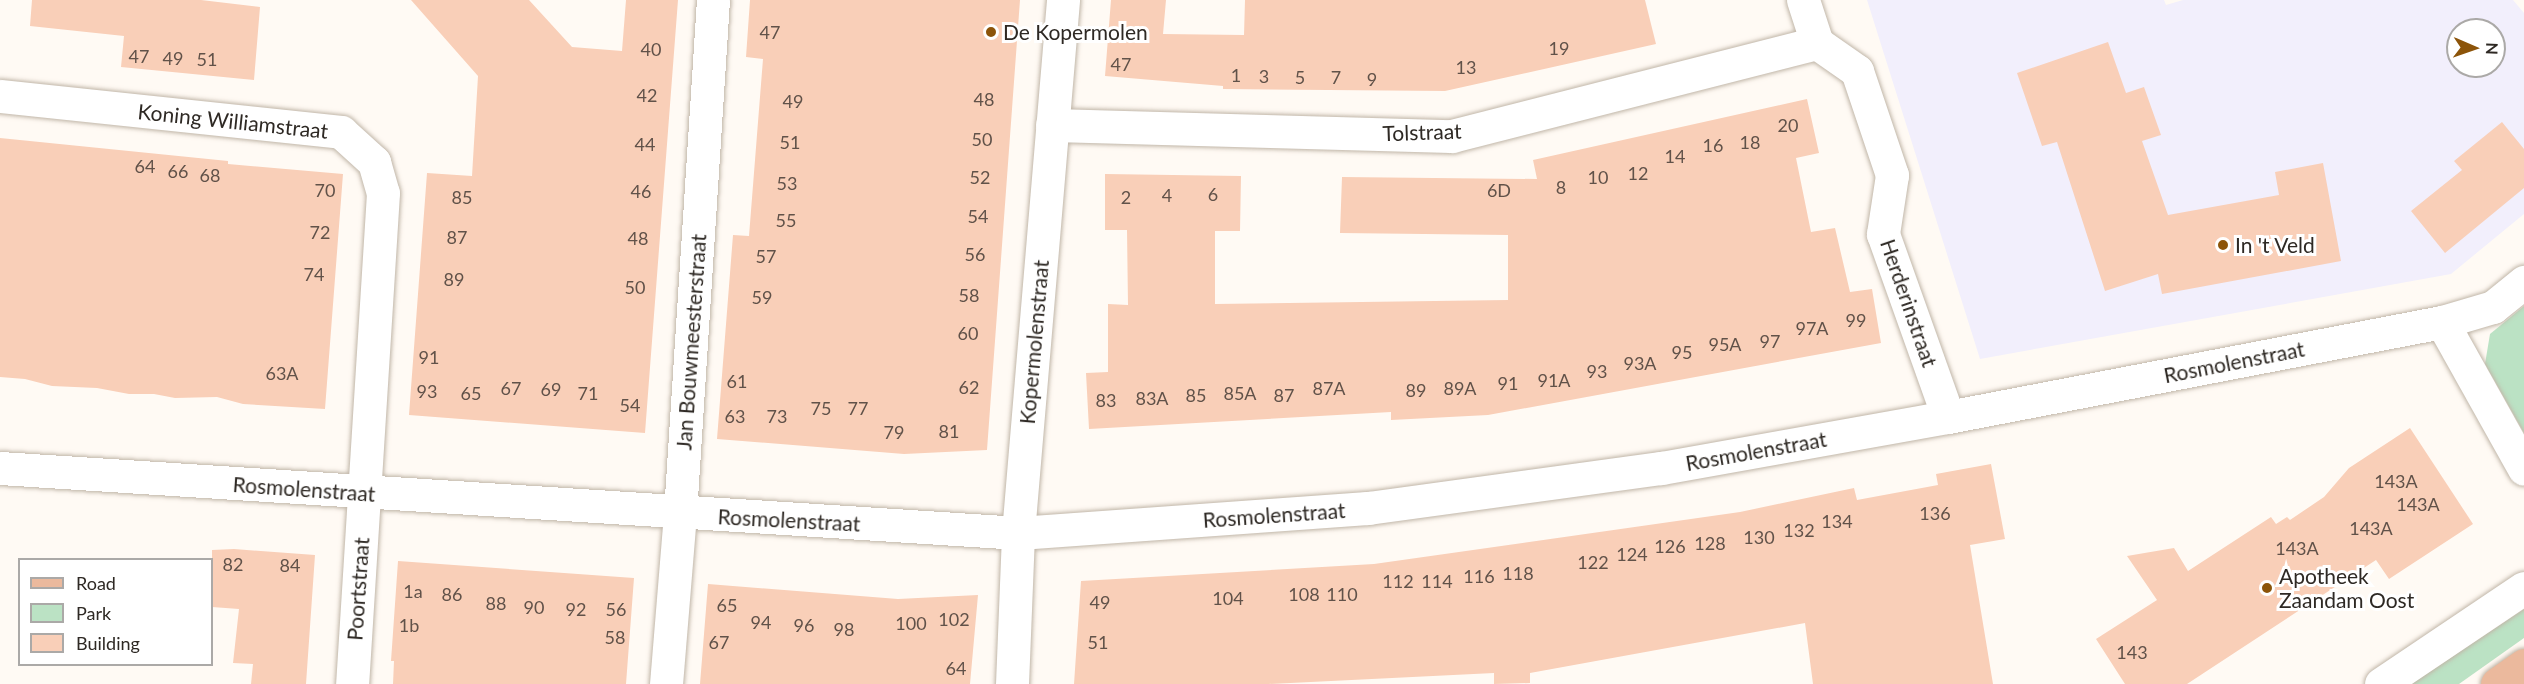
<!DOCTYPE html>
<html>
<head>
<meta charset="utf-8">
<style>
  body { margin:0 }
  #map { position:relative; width:2524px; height:684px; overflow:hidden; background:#fffaf4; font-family:Lato,sans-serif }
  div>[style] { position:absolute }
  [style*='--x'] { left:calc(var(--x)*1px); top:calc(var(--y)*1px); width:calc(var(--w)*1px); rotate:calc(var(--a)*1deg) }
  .education>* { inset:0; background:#f2effc }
  .green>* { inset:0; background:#bbe2c4 }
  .building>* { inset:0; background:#f9cfb8 }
  .roads { filter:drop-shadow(0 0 2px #c1b6a8) drop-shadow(0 0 2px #c1b6a8) }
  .minor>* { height:33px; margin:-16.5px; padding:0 16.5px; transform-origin:16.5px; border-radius:16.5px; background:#fff }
  .major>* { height:33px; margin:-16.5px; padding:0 16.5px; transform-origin:16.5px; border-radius:16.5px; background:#ebb99d }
  .dots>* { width:16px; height:16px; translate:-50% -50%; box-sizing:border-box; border:3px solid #fff; border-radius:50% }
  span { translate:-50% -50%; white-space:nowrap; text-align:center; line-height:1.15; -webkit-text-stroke:6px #fff; paint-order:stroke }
  .number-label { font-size:18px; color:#615249 }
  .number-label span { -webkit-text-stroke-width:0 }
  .poi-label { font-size:21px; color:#2e2924 }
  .left { translate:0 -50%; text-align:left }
  .street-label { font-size:21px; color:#2e2924 }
  .legend { position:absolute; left:18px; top:558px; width:195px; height:108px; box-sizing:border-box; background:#fff; border:2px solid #aba9a7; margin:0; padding:8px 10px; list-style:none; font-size:18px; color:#2e2924 }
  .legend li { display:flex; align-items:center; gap:12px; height:30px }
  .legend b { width:30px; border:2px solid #aba9a7 }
  .north { position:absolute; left:2446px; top:18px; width:60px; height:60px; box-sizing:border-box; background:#fff; border:2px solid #aba9a7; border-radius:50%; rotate:92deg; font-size:16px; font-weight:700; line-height:24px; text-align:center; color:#2e2924 }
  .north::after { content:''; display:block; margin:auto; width:21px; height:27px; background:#8c5409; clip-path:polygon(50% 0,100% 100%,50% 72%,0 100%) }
</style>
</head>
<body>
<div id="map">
  <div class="education">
    <i style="clip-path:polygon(evenodd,1867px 0,2164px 0,2166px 5px,2183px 0,2513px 0,2524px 13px,2524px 214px,2451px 274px,1980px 359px,1867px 0,2458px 30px,2494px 30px,2494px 66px,2458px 66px,2458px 30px)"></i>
  </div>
  <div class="green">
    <i style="clip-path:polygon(2524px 306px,2524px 433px,2485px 364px,2490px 334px)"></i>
    <i style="clip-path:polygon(2524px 609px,2524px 638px,2459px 684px,2411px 684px)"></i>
  </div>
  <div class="building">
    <i style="clip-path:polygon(32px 0,201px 0,260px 7px,254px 80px,121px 67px,124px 36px,30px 26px)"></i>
    <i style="clip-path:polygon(411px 0,529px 0,572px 47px,622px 51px,626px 0,678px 0,645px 433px,409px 415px,427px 173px,472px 176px,478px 76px)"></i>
    <i style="clip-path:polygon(750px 0,1020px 0,987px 450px,904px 454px,717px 439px,733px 235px,749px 236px,758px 122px,763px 59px,746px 57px)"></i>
    <i style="clip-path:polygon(1111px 0,1166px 0,1163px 34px,1244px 35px,1245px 0,1645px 0,1656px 44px,1445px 91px,1223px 89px,1223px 86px,1105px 76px)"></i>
    <i style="clip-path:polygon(2108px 42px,2126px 93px,2144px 87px,2161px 135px,2142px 141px,2168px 215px,2279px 195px,2275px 172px,2323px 163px,2341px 261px,2162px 294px,2158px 274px,2105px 291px,2057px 142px,2042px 146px,2017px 73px)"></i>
    <i style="clip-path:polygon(1807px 99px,1819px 153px,1796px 158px,1811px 232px,1835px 228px,1850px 292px,1872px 289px,1881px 343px,1488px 415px,1391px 420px,1391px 412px,1089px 429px,1086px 373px,1108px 372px,1108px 304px,1128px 305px,1127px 230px,1105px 230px,1105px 174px,1241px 176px,1240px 231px,1215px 231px,1215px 304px,1508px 300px,1508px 235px,1340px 233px,1342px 177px,1537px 179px,1533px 160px)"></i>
    <i style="clip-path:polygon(2502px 122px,2524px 149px,2524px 188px,2445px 253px,2411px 211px,2462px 170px,2454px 161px)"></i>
    <i style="clip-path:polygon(0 138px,228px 161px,228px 164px,343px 174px,325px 409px,243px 404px,217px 397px,175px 398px,154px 394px,129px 394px,97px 388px,52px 386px,25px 379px,0 377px)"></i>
    <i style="clip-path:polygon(2410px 428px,2473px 524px,2389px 579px,2376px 560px,2187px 684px,2125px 684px,2096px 639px,2157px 600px,2127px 556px,2174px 548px,2188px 571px,2271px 517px,2276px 524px,2287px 517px,2290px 520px,2324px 497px,2349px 468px)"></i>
    <i style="clip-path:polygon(1991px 464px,2005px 539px,1970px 545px,1993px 684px,1813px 684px,1805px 623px,1530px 673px,1530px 683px,1494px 684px,1494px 673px,1268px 684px,1074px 684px,1081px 581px,1374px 564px,1740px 512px,1854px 488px,1857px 500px,1938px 485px,1936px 474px)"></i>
    <i style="clip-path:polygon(234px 549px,315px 555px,306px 684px,251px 684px,253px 664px,233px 663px,239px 609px,212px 607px,212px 550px)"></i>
    <i style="clip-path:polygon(398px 561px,634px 578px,626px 684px,393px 684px,394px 661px,391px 661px)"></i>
    <i style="clip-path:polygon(708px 584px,898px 599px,978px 595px,970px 684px,700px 684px)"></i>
  </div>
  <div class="roads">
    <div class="minor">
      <i style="--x:1803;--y:0;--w:45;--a:72"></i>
      <i style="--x:1817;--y:43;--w:49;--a:35"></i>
      <i style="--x:1857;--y:71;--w:110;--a:71.4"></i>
      <i style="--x:1892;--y:175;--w:60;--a:98.7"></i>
      <i style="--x:1883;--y:234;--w:194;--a:70.4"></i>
      <i style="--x:0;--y:96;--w:343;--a:6"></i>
      <i style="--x:341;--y:132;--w:45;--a:42.3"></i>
      <i style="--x:374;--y:162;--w:32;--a:74"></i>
      <i style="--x:383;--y:193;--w:492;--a:93.6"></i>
      <i style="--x:1052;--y:125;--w:400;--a:1.6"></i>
      <i style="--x:1452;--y:136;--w:377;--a:-14.3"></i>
      <i style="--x:2442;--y:322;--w:168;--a:60.8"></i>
      <i style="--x:0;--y:468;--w:1020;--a:3.65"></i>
      <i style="--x:1018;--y:533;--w:351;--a:-4.1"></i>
      <i style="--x:1368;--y:508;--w:296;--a:-7.8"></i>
      <i style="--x:1661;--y:468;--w:291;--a:-10.1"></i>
      <i style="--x:1948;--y:417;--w:503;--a:-10.89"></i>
      <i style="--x:2442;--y:322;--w:53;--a:-16.4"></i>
      <i style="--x:2493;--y:307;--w:40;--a:-39"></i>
      <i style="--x:666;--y:684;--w:172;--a:-85.3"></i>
      <i style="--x:680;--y:513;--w:514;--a:-86.32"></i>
      <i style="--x:1012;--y:684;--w:151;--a:-87.7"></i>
      <i style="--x:1018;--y:533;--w:535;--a:-85.17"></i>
      <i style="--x:2381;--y:684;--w:172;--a:-33.9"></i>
    </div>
    <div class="major">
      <i style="--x:2497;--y:684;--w:33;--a:-35"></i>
    </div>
  </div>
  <div class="dots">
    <i style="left:991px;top:32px;background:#8c5409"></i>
    <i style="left:2223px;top:245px;background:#8c5409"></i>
    <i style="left:2267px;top:588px;background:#8c5409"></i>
  </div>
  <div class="number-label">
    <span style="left:770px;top:32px">47</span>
    <span style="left:1559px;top:48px">19</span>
    <span style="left:651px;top:49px">40</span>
    <span style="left:139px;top:56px">47</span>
    <span style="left:173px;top:58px">49</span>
    <span style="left:207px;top:59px">51</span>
    <span style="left:1121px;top:64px">47</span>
    <span style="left:1466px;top:67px">13</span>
    <span style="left:1236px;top:75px">1</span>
    <span style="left:1264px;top:76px">3</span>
    <span style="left:1300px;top:77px">5</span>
    <span style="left:1336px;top:77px">7</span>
    <span style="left:1372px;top:79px">9</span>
    <span style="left:647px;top:95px">42</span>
    <span style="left:984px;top:99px">48</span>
    <span style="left:793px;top:101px">49</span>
    <span style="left:1788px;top:125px">20</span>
    <span style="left:982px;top:139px">50</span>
    <span style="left:790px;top:142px">51</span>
    <span style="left:1750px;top:142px">18</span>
    <span style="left:645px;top:144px">44</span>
    <span style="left:1713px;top:145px">16</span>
    <span style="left:1675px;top:156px">14</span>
    <span style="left:145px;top:166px">64</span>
    <span style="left:178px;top:171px">66</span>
    <span style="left:1638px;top:173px">12</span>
    <span style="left:210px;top:175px">68</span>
    <span style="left:980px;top:177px">52</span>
    <span style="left:1598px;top:177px">10</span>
    <span style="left:787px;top:183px">53</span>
    <span style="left:1561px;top:187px">8</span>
    <span style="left:325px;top:190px">70</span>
    <span style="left:1499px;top:190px">6D</span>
    <span style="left:641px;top:191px">46</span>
    <span style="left:1213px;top:194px">6</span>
    <span style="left:1167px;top:195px">4</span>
    <span style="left:462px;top:197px">85</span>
    <span style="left:1126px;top:197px">2</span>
    <span style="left:978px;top:216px">54</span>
    <span style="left:786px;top:220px">55</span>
    <span style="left:320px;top:232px">72</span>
    <span style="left:457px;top:237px">87</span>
    <span style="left:638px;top:238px">48</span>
    <span style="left:975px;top:254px">56</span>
    <span style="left:766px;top:256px">57</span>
    <span style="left:314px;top:274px">74</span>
    <span style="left:454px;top:279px">89</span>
    <span style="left:635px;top:287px">50</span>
    <span style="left:969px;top:295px">58</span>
    <span style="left:762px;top:297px">59</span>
    <span style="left:1856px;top:320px">99</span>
    <span style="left:1812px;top:328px">97A</span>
    <span style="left:968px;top:333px">60</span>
    <span style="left:1770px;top:341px">97</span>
    <span style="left:1725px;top:344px">95A</span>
    <span style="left:1682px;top:352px">95</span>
    <span style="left:429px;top:357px">91</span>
    <span style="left:1640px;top:363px">93A</span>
    <span style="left:1597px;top:371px">93</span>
    <span style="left:282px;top:373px">63A</span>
    <span style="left:1554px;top:380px">91A</span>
    <span style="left:737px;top:381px">61</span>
    <span style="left:1508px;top:383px">91</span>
    <span style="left:969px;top:387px">62</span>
    <span style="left:511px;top:388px">67</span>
    <span style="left:1329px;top:388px">87A</span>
    <span style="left:1460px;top:388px">89A</span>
    <span style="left:551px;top:389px">69</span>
    <span style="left:1416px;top:390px">89</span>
    <span style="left:427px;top:391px">93</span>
    <span style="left:471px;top:393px">65</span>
    <span style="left:588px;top:393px">71</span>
    <span style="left:1240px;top:393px">85A</span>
    <span style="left:1196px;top:395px">85</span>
    <span style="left:1284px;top:395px">87</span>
    <span style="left:1152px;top:398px">83A</span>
    <span style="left:1106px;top:400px">83</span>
    <span style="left:630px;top:405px">54</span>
    <span style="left:821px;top:408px">75</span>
    <span style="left:858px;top:408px">77</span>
    <span style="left:735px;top:416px">63</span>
    <span style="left:777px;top:416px">73</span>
    <span style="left:949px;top:431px">81</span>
    <span style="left:894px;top:432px">79</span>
    <span style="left:2396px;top:481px">143A</span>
    <span style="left:2418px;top:504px">143A</span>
    <span style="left:1935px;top:513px">136</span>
    <span style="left:1837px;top:521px">134</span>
    <span style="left:2371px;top:528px">143A</span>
    <span style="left:1799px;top:530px">132</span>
    <span style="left:1759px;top:537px">130</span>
    <span style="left:1710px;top:543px">128</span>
    <span style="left:1670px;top:546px">126</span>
    <span style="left:2297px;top:548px">143A</span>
    <span style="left:1632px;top:554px">124</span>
    <span style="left:1593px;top:562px">122</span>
    <span style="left:233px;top:564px">82</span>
    <span style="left:290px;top:565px">84</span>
    <span style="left:1518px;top:573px">118</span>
    <span style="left:1479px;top:576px">116</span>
    <span style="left:1398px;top:581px">112</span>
    <span style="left:1437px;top:581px">114</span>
    <span style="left:413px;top:591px">1a</span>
    <span style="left:452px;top:594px">86</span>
    <span style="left:1304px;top:594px">108</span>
    <span style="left:1342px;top:594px">110</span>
    <span style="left:1228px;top:598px">104</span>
    <span style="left:1100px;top:602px">49</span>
    <span style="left:496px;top:603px">88</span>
    <span style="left:727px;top:605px">65</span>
    <span style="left:534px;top:607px">90</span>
    <span style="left:576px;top:609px">92</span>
    <span style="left:616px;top:609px">56</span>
    <span style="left:954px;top:619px">102</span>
    <span style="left:761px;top:622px">94</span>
    <span style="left:911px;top:623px">100</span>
    <span style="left:409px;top:625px">1b</span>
    <span style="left:804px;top:625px">96</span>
    <span style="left:844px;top:629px">98</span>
    <span style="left:615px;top:637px">58</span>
    <span style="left:719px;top:642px">67</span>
    <span style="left:1098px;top:642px">51</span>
    <span style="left:2132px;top:652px">143</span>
    <span style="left:956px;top:668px">64</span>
  </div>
  <div class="poi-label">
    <span class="left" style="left:1003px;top:32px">De Kopermolen</span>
    <span class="left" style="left:2235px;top:245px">In 't Veld</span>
    <span class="left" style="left:2279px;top:588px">Apotheek<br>Zaandam Oost</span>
  </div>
  <div class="street-label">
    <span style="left:233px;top:121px;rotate:6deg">Koning Williamstraat</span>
    <span style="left:1422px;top:132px;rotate:-2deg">Tolstraat</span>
    <span style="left:1909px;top:303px;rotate:71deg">Herderinstraat</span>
    <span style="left:691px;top:342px;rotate:-86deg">Jan Bouwmeesterstraat</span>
    <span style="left:1034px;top:342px;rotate:-85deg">Kopermolenstraat</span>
    <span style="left:2234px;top:362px;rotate:-11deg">Rosmolenstraat</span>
    <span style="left:1756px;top:451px;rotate:-10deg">Rosmolenstraat</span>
    <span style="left:304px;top:489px;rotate:4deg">Rosmolenstraat</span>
    <span style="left:1274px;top:515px;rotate:-4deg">Rosmolenstraat</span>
    <span style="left:789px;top:520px;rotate:3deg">Rosmolenstraat</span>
    <span style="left:358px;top:589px;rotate:-86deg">Poortstraat</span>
  </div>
  <ul class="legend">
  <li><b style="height:8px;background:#ebb99d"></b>Road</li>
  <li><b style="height:16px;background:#bbe2c4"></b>Park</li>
  <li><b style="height:16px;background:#f9cfb8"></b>Building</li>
  </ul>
  <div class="north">N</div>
</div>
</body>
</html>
